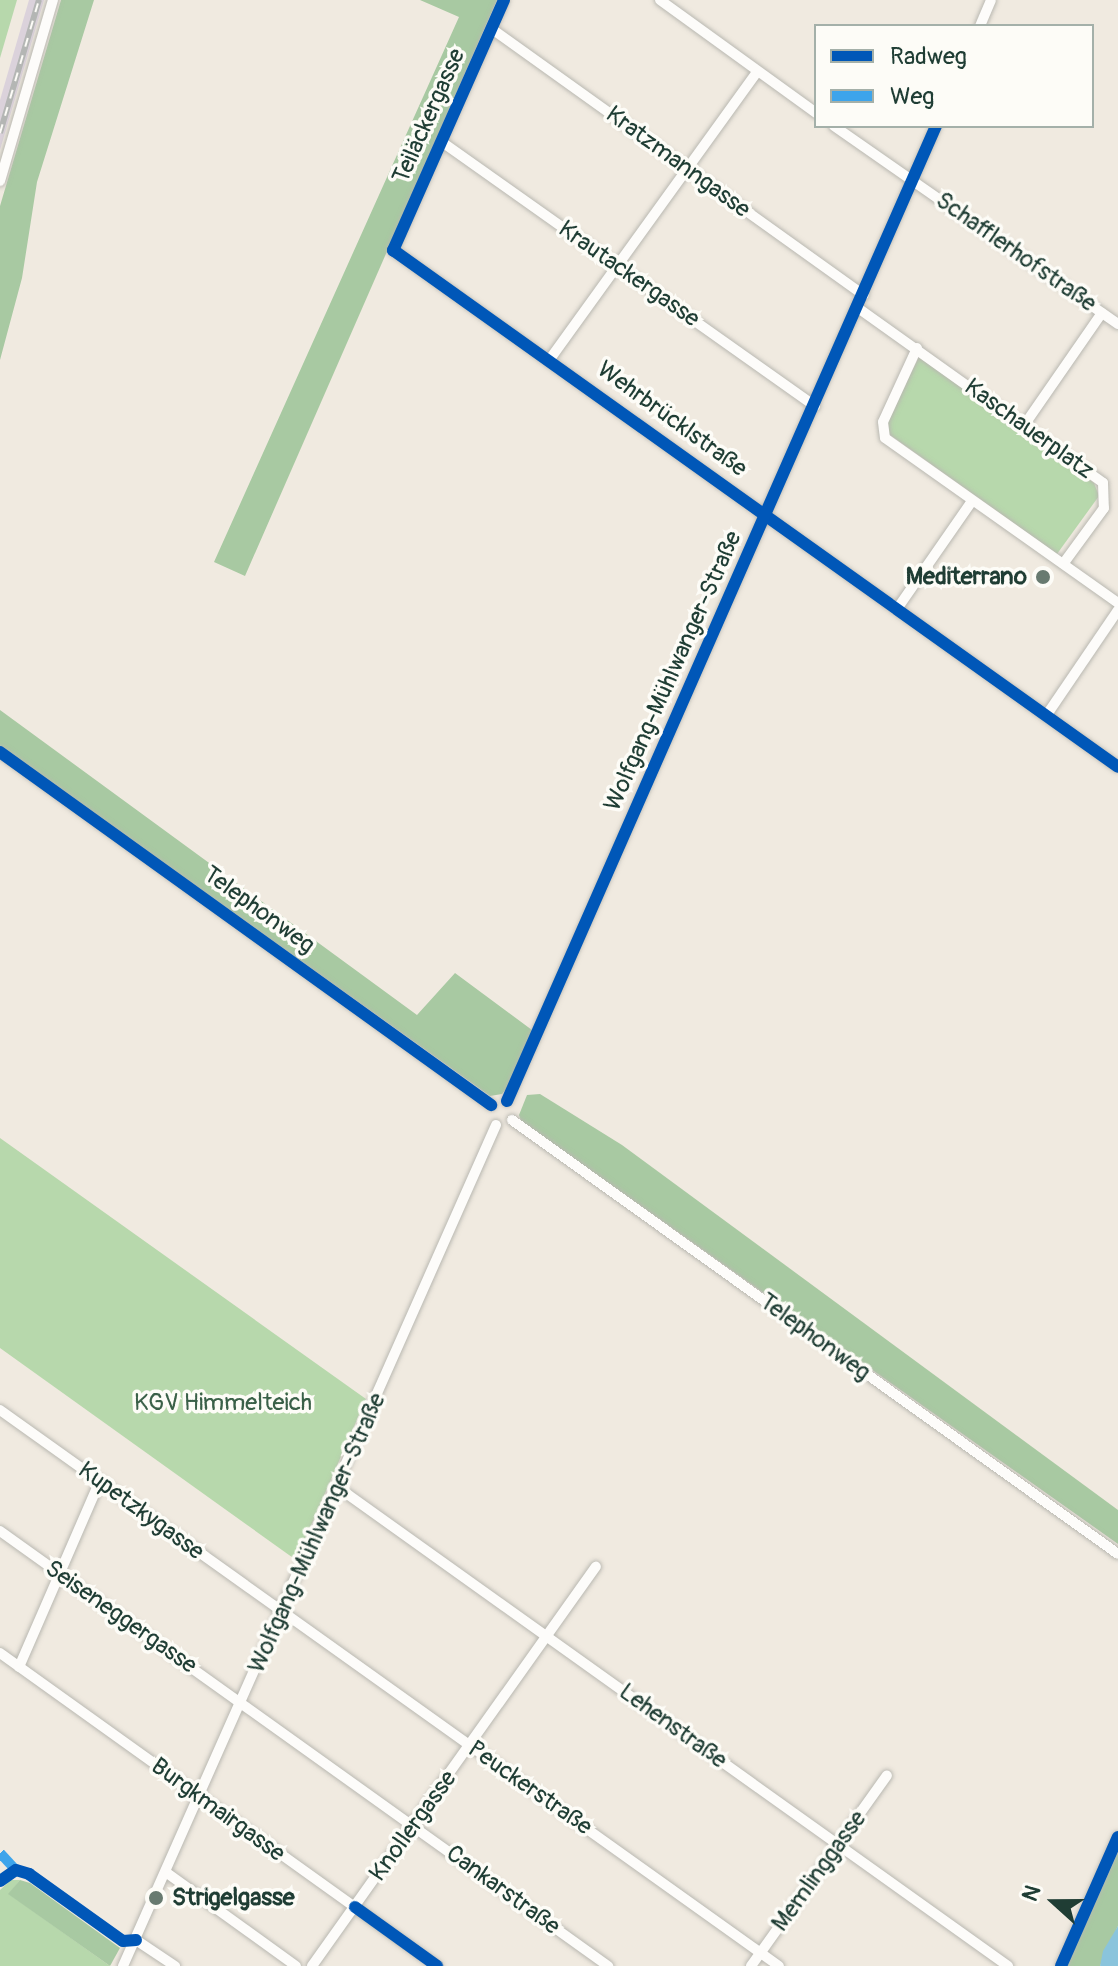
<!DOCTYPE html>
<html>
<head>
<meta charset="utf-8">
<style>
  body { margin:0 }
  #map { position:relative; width:1118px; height:1966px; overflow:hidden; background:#f0eae0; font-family:Pangolin,sans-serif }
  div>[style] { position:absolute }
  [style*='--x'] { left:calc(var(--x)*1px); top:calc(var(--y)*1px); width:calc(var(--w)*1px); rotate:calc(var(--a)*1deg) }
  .industrial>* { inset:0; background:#dbd2db }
  .green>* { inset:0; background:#b7d8ac }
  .forest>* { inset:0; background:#a8c9a2 }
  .water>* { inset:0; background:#8ac4dc }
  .roads { filter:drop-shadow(0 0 2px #b9b8b1) drop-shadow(0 0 2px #b9b8b1) }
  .minor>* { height:10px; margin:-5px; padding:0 5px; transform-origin:5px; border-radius:5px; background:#fdfcfa }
  .rail>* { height:6px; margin-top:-3px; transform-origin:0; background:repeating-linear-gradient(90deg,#fdfcf7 0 9px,#b4b6b4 0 18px); box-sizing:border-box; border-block:2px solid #b4b6b4 }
  .quiet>* { height:10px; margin-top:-5px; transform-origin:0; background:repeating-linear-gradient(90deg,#3da4eb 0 20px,transparent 0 30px) }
  .cycleway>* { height:12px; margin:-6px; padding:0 6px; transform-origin:6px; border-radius:6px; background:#0057b8 }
  .dots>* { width:22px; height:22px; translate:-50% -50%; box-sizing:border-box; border:4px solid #fdfcf7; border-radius:50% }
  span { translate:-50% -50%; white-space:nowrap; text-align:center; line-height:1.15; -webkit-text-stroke:7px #fdfcf7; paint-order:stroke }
  .street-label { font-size:24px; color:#1f3d34 }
  .poi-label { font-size:24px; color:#1f3d34; font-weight:700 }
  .right { translate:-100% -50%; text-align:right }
  .left { translate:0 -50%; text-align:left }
  .park-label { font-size:24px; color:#3a6048 }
  .legend { position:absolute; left:814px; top:24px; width:280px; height:104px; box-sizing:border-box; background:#fdfcf7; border:2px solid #a4b0a9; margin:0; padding:10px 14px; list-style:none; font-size:24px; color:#1f3d34 }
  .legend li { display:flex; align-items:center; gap:16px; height:40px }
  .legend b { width:40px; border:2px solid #a4b0a9 }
  .north { position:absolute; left:1014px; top:1862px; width:80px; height:80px; -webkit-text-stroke:6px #fdfcf7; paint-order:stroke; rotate:291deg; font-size:22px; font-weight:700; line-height:32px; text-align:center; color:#1f3d34 }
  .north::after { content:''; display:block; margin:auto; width:28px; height:36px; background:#1f3d34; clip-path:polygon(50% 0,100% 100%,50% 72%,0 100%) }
</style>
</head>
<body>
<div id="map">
  <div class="industrial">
    <i style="clip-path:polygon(29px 0,44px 0,0 150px,0 100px)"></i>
  </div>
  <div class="green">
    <i style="clip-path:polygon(0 0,17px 0,0 58px)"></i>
    <i style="clip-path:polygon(919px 357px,1094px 483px,1099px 496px,1057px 554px,886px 432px,885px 425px)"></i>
    <i style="clip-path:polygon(0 1138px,366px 1399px,296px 1560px,0 1348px)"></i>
    <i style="clip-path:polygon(11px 1880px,20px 1880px,9px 1894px,110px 1966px,0 1966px,0 1890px)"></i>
  </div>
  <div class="forest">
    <i style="clip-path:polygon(61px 0,94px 0,37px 182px,22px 278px,0 360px,0 206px)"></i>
    <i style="clip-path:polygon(420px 0,497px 0,245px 576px,214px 562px,459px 17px)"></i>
    <i style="clip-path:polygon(0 710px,417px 1015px,455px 973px,532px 1030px,508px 1087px,502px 1094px,490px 1096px,0 746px)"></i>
    <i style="clip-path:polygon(540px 1094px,622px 1145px,1118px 1510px,1118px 1544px,521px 1121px,519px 1115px,527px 1095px)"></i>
    <i style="clip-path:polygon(1118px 1852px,1118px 1926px,1100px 1966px,1067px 1966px)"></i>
    <i style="clip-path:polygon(20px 1880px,30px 1883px,120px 1948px,110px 1966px,8px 1894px)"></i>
  </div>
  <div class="water">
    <i style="clip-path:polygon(1118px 1926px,1118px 1966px,1100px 1966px,1103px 1951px)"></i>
  </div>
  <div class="roads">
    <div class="minor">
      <i style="--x:504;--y:0;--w:274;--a:113.9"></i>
      <i style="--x:393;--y:250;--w:890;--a:35.49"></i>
      <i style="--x:660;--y:0;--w:193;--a:35.9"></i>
      <i style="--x:980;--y:26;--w:28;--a:-67"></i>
      <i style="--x:492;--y:29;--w:457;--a:35.6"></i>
      <i style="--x:834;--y:126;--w:346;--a:34.9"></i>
      <i style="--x:442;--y:142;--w:457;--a:35.3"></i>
      <i style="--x:0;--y:181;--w:189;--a:-73.7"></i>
      <i style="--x:858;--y:308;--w:301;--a:35.5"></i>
      <i style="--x:1103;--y:483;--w:25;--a:88"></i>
      <i style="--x:1104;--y:508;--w:69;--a:126.2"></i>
      <i style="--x:917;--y:348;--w:81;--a:114.7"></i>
      <i style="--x:883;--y:422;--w:16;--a:83"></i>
      <i style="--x:885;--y:438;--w:286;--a:35.3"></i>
      <i style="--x:550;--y:359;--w:354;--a:-54.2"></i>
      <i style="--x:1025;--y:424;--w:135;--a:-55.3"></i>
      <i style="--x:897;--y:609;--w:131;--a:-55.2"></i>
      <i style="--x:1046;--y:716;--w:128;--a:-55.8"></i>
      <i style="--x:0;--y:752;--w:605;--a:35.71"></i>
      <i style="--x:507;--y:1101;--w:1065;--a:-66.25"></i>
      <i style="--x:512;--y:1120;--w:745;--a:35.61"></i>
      <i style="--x:0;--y:1410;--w:957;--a:35.52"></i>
      <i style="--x:336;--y:1486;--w:826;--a:35.54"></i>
      <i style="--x:0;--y:1531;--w:748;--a:35.58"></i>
      <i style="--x:0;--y:1653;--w:538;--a:35.61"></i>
      <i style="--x:19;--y:1667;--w:203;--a:-66.5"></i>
      <i style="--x:167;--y:1873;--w:159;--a:35.8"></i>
      <i style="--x:136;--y:1940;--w:47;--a:33.7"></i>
      <i style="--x:123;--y:1966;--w:920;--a:-66.08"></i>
      <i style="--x:312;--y:1966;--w:490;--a:-54.6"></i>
      <i style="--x:751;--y:1966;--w:234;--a:-54.5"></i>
      <i style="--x:1061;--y:1966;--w:141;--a:-66.2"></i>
    </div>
  </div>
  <div class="rail">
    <i style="--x:0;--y:133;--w:139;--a:-73.7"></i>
  </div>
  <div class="quiet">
    <i style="--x:0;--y:1853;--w:23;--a:47"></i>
  </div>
  <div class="cycleway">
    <i style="--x:504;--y:0;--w:274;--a:113.9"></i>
    <i style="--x:393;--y:250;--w:890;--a:35.49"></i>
    <i style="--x:0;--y:752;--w:605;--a:35.71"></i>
    <i style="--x:507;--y:1101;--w:1065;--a:-66.25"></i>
    <i style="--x:0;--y:1881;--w:19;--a:-35"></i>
    <i style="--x:16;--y:1870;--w:14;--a:17"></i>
    <i style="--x:29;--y:1874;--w:115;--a:35.5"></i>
    <i style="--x:123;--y:1941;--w:13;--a:-4"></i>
    <i style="--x:355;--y:1907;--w:101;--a:35.7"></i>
    <i style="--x:1061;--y:1966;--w:141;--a:-66.2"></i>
  </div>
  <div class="dots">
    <i style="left:1043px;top:577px;background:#687a70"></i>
    <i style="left:156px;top:1898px;background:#687a70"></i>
  </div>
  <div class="street-label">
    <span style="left:429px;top:116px;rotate:-66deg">Teiläckergasse</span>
    <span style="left:678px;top:162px;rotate:36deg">Kratzmanngasse</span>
    <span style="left:1016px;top:252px;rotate:35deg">Schafflerhofstraße</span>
    <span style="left:629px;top:274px;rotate:35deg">Krautackergasse</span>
    <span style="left:672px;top:419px;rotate:36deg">Wehrbrücklstraße</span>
    <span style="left:1029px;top:429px;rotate:36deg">Kaschauerplatz</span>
    <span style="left:673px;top:671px;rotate:-66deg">Wolfgang-Mühlwanger-Straße</span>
    <span style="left:259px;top:910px;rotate:36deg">Telephonweg</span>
    <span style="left:815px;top:1337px;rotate:36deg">Telephonweg</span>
    <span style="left:141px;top:1511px;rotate:36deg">Kupetzkygasse</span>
    <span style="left:317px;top:1533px;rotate:-66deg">Wolfgang-Mühlwanger-Straße</span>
    <span style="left:121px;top:1617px;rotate:35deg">Seiseneggergasse</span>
    <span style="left:673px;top:1726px;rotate:36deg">Lehenstraße</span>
    <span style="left:530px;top:1788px;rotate:35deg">Peuckerstraße</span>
    <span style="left:218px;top:1810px;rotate:36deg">Burgkmairgasse</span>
    <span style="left:413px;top:1826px;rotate:-54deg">Knollergasse</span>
    <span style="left:819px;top:1871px;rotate:-54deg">Memlinggasse</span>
    <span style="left:503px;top:1890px;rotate:36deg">Cankarstraße</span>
  </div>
  <div class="poi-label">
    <span class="right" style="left:1027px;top:577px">Mediterrano</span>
    <span class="left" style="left:172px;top:1898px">Strigelgasse</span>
  </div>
  <div class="park-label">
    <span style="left:223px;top:1403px">KGV Himmelteich</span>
  </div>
  <ul class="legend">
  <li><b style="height:10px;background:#0057b8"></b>Radweg</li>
  <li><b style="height:10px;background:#3da4eb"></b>Weg</li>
  </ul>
  <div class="north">N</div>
</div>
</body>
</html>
